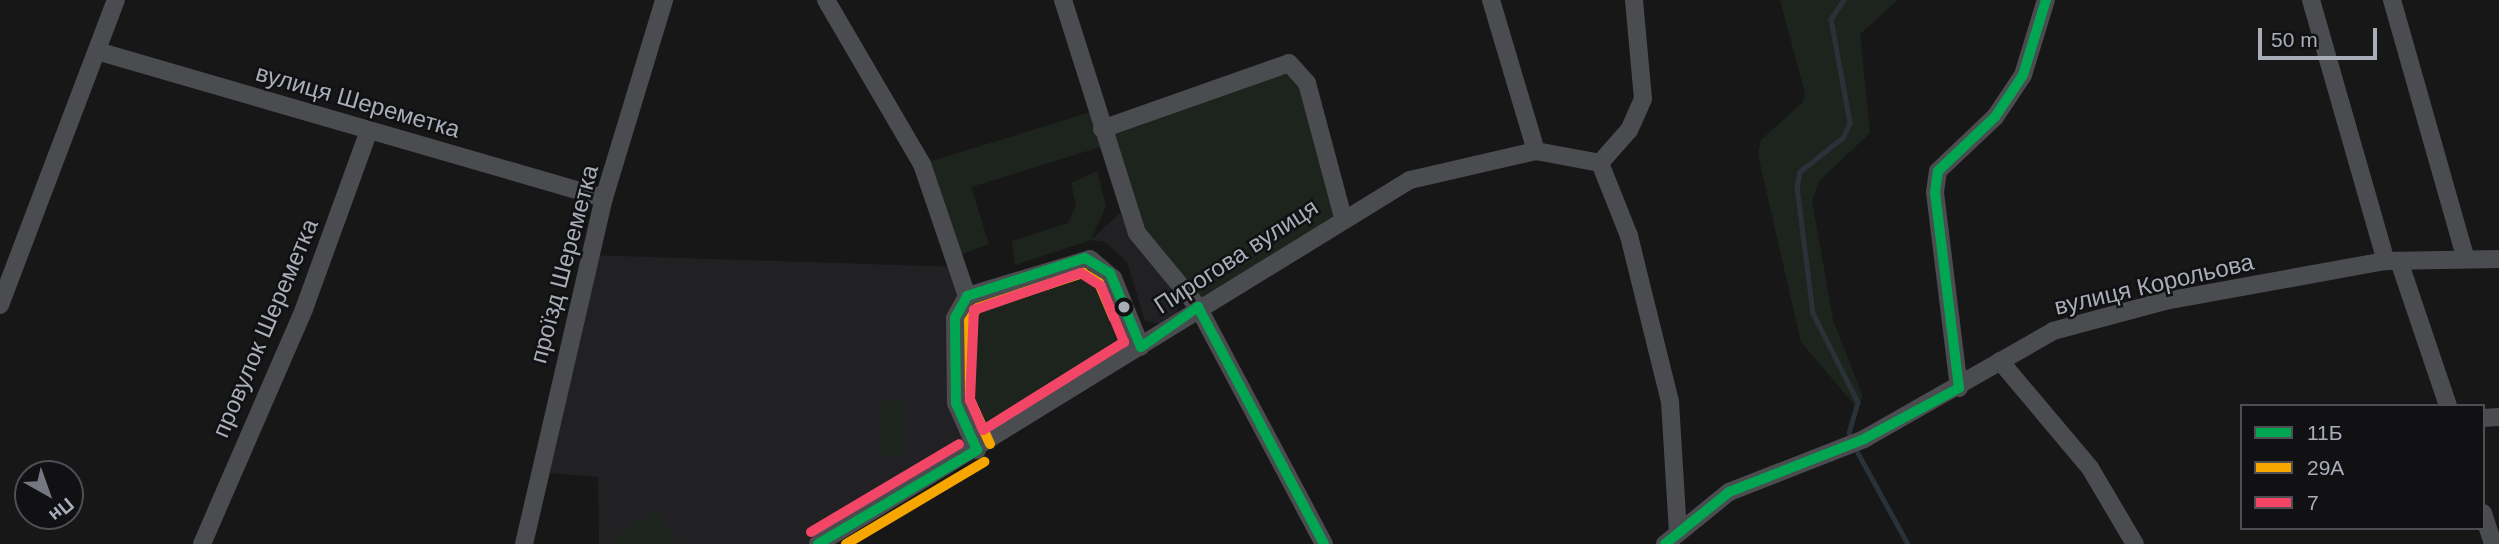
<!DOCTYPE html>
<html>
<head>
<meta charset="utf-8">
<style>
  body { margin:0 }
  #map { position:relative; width:2499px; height:544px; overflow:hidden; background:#171717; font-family:Arial,sans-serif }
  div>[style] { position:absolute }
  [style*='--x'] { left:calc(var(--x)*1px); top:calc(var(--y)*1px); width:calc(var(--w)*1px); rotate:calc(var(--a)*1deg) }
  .built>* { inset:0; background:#212123 }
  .green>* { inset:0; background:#1d241e; transform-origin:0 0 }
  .stream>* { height:4.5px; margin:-2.25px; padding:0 2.25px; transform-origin:2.25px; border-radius:2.25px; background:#2a3239 }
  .minor>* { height:18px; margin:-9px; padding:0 9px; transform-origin:9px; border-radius:9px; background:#4b4c50 }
  .bus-1>* { height:10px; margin:-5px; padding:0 5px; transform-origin:5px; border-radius:5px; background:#00a651 }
  .bus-2>* { height:10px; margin:-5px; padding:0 5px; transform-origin:5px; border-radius:5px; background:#f7a600 }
  .bus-3>* { height:10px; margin:-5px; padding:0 5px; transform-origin:5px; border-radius:5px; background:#f34667 }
  .dots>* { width:19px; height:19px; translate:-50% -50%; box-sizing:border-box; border:4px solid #111113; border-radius:50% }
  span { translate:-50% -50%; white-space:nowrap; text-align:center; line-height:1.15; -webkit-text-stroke:5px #111113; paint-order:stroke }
  .street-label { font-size:24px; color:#a8adb8 }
  .legend { position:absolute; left:2240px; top:404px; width:245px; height:126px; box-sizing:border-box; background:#111113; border:2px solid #4d4f55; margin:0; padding:9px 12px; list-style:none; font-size:21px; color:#a8adb8 }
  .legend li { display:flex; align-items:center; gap:14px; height:35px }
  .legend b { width:35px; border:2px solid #4d4f55 }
  .north { position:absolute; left:14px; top:460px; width:70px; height:70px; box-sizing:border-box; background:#111113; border:2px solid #4d4f55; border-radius:50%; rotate:140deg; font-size:19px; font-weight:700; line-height:28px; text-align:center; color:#a8adb8 }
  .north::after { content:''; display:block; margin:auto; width:24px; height:32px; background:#757880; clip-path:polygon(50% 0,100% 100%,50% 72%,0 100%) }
  .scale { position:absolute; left:2258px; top:28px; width:119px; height:32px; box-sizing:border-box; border:4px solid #a8adb8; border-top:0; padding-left:9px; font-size:21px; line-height:24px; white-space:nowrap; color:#a8adb8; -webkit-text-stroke:5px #111113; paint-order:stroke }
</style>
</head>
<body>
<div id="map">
  <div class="built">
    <i style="clip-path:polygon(1120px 213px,1131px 238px,1180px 291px,1177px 315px,1160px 324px,1145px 321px,1127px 262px,1105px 242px,1091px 240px)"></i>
    <i style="clip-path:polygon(590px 255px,958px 267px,977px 450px,818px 544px,599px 544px,598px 477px,536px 472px)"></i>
  </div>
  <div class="green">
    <i style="clip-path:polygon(1780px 0,1898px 0,1860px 34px,1870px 133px,1820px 180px,1812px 200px,1833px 320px,1863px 397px,1856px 407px,1801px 342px,1758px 155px,1761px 140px,1803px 102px,1805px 93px)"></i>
    <i style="clip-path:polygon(1294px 65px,1343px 217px,1198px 307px,1137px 233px,1107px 145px,971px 187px,989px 244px,954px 257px,922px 164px,1097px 110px,1102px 128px)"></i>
    <i style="clip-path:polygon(1097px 171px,1106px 206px,1091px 240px,1015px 265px,1012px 241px,1068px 223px,1076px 205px,1071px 183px)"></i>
    <i style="clip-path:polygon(1095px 260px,1141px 347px,977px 450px,956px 403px,960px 305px)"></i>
    <i style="left:884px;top:400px;width:22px;height:54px;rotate:5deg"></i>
    <i style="clip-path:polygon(657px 511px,677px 544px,613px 544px,610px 539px)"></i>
  </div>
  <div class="stream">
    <i style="--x:1844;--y:0;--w:23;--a:124"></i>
    <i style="--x:1831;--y:19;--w:106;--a:79.6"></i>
    <i style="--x:1850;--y:123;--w:17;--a:115"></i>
    <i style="--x:1843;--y:138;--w:55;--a:141.7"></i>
    <i style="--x:1800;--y:172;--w:15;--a:101"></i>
    <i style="--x:1797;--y:187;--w:127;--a:82.8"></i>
    <i style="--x:1813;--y:313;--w:100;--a:63.2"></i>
    <i style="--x:1858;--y:402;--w:32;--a:106"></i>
    <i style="--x:1858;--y:453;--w:104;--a:61.2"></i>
  </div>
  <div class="minor">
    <i style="--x:826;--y:0;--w:190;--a:59.7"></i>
    <i style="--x:922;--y:164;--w:139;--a:71.2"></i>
    <i style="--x:1063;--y:0;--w:244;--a:72.4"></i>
    <i style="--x:1137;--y:233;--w:96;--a:50.5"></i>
    <i style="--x:1198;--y:307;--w:268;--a:62"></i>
    <i style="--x:1491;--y:0;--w:158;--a:73.4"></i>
    <i style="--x:1634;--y:0;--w:99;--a:84.8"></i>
    <i style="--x:1643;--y:99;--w:34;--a:114"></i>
    <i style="--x:1629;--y:130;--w:44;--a:131.3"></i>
    <i style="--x:1600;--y:163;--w:79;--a:68.3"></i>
    <i style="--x:1629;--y:236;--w:171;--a:76.1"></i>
    <i style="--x:1670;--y:402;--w:130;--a:86.5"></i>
    <i style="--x:2311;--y:0;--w:272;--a:74"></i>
    <i style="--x:2392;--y:0;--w:269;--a:74.1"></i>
    <i style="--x:97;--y:51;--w:528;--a:16.17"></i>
    <i style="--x:1102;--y:129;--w:198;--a:-19.4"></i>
    <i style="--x:1289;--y:63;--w:27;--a:48"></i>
    <i style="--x:1307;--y:83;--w:139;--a:75"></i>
    <i style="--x:2399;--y:261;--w:153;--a:71.3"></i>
    <i style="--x:0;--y:305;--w:326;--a:-69.2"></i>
    <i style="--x:2000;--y:361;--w:140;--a:49.9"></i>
    <i style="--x:2090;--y:468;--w:88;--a:59.4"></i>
    <i style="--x:1959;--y:388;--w:197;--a:-97"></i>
    <i style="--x:1935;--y:192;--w:21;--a:-82"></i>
    <i style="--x:1938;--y:171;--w:79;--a:-43.5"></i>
    <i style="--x:1995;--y:117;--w:50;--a:-56.3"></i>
    <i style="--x:2023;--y:75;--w:78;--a:-73"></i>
    <i style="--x:2483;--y:418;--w:16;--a:-4"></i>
    <i style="--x:977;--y:450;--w:51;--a:-114.1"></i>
    <i style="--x:956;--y:403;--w:85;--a:-90.7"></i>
    <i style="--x:955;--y:318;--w:25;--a:-61"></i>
    <i style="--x:967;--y:296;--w:128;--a:-16.7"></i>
    <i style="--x:1090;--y:259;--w:30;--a:40"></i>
    <i style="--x:1113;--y:278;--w:74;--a:67.9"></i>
    <i style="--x:2483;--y:513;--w:33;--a:72"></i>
    <i style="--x:202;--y:544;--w:256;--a:-66.5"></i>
    <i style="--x:304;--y:309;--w:190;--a:-70"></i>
    <i style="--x:524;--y:544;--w:355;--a:-77"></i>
    <i style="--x:604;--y:198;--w:207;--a:-73.1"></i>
    <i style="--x:818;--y:544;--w:695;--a:-31.59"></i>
    <i style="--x:1410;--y:180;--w:129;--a:-13"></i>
    <i style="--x:1536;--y:151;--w:65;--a:10.6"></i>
    <i style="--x:1665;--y:544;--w:82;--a:-39.1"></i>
    <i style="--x:1729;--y:492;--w:145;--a:-21.4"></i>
    <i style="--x:1864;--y:439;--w:218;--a:-29.7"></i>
    <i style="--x:2053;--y:331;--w:116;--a:-15"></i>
    <i style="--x:2165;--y:301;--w:225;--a:-10.3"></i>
    <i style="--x:2386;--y:261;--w:113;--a:-1"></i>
  </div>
  <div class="bus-1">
    <i style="--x:818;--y:544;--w:185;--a:-30.6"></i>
    <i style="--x:977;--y:450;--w:51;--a:-114.1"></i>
    <i style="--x:956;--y:403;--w:85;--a:-90.7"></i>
    <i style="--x:955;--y:318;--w:25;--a:-61"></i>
    <i style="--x:967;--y:296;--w:124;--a:-17.9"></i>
    <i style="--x:1085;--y:258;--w:29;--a:31"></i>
    <i style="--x:1110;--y:273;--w:80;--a:67.3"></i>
    <i style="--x:1141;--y:347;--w:70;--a:-35.1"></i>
    <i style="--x:1198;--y:307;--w:268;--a:62"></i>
    <i style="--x:1665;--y:544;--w:82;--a:-39.1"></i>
    <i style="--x:1729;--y:492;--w:145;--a:-21.4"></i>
    <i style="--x:1864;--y:439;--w:108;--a:-28.2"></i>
    <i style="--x:1959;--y:388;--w:197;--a:-97"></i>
    <i style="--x:1935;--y:192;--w:21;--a:-82"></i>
    <i style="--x:1938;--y:171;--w:79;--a:-43.5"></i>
    <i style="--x:1995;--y:117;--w:50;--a:-56.3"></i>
    <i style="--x:2023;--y:75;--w:78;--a:-73"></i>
  </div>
  <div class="bus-2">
    <i style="--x:990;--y:444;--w:48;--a:-114.4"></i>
    <i style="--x:970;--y:400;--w:79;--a:-90.7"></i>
    <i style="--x:969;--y:321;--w:15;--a:-58"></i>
    <i style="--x:977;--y:308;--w:112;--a:-18.3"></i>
    <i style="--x:1083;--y:273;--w:19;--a:32"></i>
    <i style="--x:1099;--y:283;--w:38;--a:67"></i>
    <i style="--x:846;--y:544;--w:161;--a:-30.7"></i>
  </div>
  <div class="bus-3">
    <i style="--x:1081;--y:273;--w:24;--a:33"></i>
    <i style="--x:1101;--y:286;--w:61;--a:67.7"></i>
    <i style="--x:1124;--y:342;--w:166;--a:148"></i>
    <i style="--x:983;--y:430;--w:33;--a:-113"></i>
    <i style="--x:970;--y:400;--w:90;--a:-87.5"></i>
    <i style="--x:974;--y:310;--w:113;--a:-19.1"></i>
    <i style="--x:811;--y:532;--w:172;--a:-30.7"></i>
  </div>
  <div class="dots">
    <i style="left:1124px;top:307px;background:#a8adb8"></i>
  </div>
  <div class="street-label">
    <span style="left:358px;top:101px;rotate:16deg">вулиця Шереметка</span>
    <span style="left:1236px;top:256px;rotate:-33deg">Пирогова вулиця</span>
    <span style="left:564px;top:264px;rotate:-75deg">проїзд Шереметка</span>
    <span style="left:2154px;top:284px;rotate:-13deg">вулиця Корольова</span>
    <span style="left:265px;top:328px;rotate:-67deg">провулок Шереметка</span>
  </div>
  <ul class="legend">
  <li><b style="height:9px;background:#00a651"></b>11Б</li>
  <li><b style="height:9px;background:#f7a600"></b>29А</li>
  <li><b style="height:9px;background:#f34667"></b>7</li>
  </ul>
  <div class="north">Пн</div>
  <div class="scale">50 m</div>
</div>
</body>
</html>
